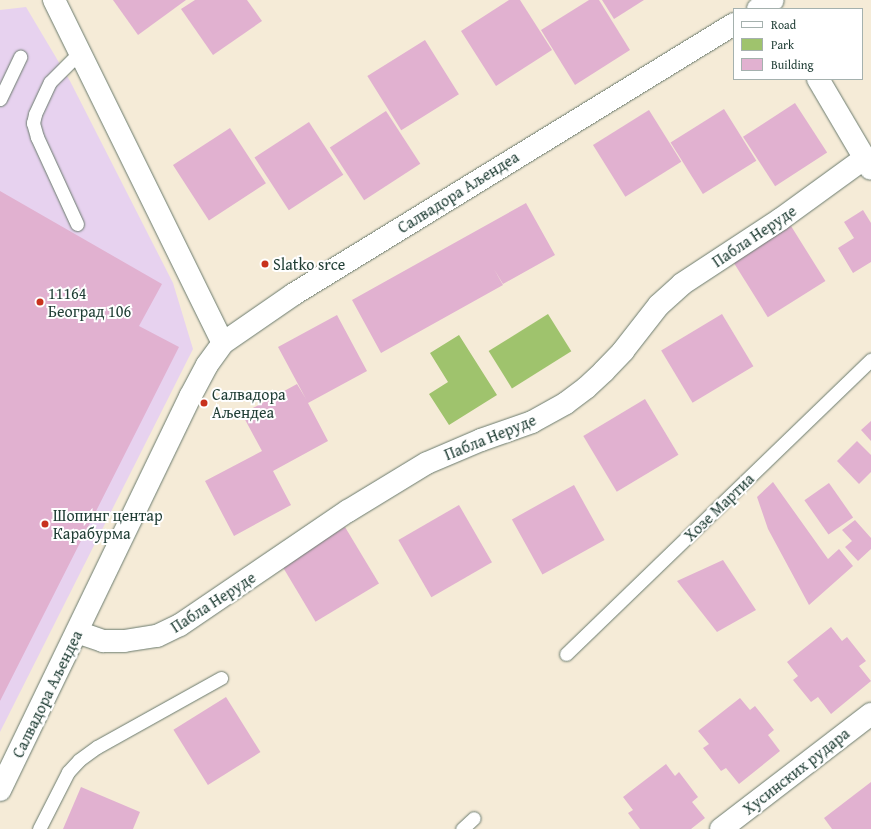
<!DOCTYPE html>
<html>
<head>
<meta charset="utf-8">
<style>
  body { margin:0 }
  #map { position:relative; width:871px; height:829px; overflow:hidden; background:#f5ebd7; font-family:"Gentium Book Plus",serif }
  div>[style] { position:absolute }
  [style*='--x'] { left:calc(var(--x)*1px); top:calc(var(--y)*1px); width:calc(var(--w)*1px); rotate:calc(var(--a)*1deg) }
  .built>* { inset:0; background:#e7d2ef }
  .green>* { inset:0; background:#9fc36d; transform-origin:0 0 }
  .building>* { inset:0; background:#e1b1d0; transform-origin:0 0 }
  .roads { filter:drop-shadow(0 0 1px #6a7a6d) drop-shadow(0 0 1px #6a7a6d) }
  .service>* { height:13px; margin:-6.5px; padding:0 6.5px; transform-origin:6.5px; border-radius:6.5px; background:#fff }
  .minor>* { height:22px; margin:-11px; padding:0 11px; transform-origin:11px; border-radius:11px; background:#fff }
  .tertiary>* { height:22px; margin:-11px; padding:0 11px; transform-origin:11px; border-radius:11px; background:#fff }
  .dots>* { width:11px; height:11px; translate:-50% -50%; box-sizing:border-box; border:2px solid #fff; border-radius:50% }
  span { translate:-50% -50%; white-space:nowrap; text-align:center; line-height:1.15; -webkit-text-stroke:4px #fff; paint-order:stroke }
  .street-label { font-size:16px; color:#1f3d34 }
  .poi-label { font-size:16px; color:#1f3d34 }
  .left { translate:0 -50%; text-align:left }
  .legend { position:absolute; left:733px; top:8px; width:130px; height:72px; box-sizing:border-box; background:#fff; border:1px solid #a5b1ae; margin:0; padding:5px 7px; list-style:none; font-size:12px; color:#1f3d34 }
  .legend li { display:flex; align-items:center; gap:8px; height:20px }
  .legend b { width:20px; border:1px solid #a5b1ae }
</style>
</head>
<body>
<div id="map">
  <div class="built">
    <i style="clip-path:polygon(26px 7px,70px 81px,173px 283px,193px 349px,0 732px,0 10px)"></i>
  </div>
  <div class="green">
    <i style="left:548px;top:314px;width:44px;height:70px;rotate:58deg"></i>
    <i style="clip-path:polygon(459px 335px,497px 395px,449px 425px,429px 394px,448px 382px,430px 353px)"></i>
  </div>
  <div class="building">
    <i style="clip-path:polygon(113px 0,186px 0,138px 35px)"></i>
    <i style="clip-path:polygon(195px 0,247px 0,262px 21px,213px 55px,181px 9px)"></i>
    <i style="clip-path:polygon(509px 0,520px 0,552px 50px,496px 86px,461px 31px)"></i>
    <i style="clip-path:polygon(589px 0,599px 0,630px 50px,575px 85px,541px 30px)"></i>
    <i style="clip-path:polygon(602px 0,644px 0,614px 19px)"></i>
    <i style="left:425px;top:40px;width:64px;height:68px;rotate:58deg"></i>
    <i style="left:795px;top:103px;width:59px;height:62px;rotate:57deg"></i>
    <i style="left:724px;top:109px;width:61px;height:63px;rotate:58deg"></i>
    <i style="left:649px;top:110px;width:61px;height:66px;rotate:58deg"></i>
    <i style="left:386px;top:111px;width:63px;height:67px;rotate:57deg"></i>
    <i style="left:309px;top:122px;width:63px;height:65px;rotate:57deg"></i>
    <i style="left:230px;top:128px;width:66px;height:68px;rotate:57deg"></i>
    <i style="clip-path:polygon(0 191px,162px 284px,139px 326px,179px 347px,0 701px)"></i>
    <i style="clip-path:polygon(526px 203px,555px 255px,503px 284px,494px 269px,503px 285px,381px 353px,352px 300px)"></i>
    <i style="clip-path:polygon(863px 210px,871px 223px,871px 262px,853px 273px,838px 248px,854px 238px,844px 222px)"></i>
    <i style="left:791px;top:226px;width:65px;height:68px;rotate:58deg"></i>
    <i style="left:722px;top:314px;width:61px;height:71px;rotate:59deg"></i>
    <i style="clip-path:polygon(337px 315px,367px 371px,308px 403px,328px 441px,273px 471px,291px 505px,234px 536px,205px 481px,262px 451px,242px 414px,297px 384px,306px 399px,278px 347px)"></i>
    <i style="left:645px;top:399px;width:65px;height:72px;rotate:59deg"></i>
    <i style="clip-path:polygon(871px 421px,871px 441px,861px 430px)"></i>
    <i style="clip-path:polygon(857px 441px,871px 455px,871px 472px,859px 484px,837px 461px)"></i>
    <i style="clip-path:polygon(773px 482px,828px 559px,839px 549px,853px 566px,809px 605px,768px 529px,757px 497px)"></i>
    <i style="left:829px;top:483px;width:42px;height:30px;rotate:55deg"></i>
    <i style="left:574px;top:485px;width:63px;height:71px;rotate:61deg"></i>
    <i style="left:459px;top:505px;width:66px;height:70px;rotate:60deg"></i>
    <i style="clip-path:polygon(855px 520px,871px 538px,871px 549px,858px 561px,845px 547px,852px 541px,842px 530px)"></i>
    <i style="left:345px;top:527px;width:66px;height:74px;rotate:59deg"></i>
    <i style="clip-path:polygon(723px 560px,756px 610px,717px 632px,677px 581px)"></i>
    <i style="clip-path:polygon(831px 627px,842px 641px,847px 637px,866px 661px,859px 666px,871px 681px,831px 714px,818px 697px,811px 702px,793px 680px,798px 676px,787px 662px)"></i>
    <i style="left:226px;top:697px;width:65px;height:62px;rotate:58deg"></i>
    <i style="clip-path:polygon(740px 698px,750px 710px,755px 706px,774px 730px,768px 735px,780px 751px,739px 784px,726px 768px,721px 771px,703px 748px,709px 744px,698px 731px)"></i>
    <i style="clip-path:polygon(666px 764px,675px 776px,679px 772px,698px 797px,692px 802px,705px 818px,691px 829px,640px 829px,628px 813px,633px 810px,623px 797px)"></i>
    <i style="clip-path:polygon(871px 782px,871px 829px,832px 829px,824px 818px)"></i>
    <i style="clip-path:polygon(81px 787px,140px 812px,133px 829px,63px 829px)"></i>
  </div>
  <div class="roads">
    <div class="service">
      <i style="--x:0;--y:99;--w:47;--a:-64.5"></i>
      <i style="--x:77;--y:224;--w:96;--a:-114.7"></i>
      <i style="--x:37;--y:137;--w:15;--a:-106"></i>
      <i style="--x:33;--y:123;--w:9;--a:-77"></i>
      <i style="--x:35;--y:114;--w:35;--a:-65"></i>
      <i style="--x:50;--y:82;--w:42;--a:-45"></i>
      <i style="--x:566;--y:654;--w:424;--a:-44"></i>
      <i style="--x:39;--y:829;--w:64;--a:-63"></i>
      <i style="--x:68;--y:772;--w:16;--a:-47"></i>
      <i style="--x:79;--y:760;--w:22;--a:-36"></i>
      <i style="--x:97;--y:747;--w:142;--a:-29.1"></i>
      <i style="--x:462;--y:829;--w:16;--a:-43"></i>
    </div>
    <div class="minor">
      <i style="--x:818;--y:79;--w:104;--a:59.5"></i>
      <i style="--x:77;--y:632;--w:28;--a:19"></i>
      <i style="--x:103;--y:641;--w:21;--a:0"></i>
      <i style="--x:124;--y:641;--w:33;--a:-9"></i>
      <i style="--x:157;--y:636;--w:25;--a:-26"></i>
      <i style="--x:180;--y:625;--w:203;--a:-34.2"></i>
      <i style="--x:348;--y:511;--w:92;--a:-31.3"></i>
      <i style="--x:427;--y:463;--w:59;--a:-23.1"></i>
      <i style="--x:481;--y:440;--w:54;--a:-19.4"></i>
      <i style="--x:532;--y:422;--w:39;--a:-29"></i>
      <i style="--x:566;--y:403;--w:25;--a:-37"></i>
      <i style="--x:586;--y:388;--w:25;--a:-43"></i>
      <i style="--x:604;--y:371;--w:28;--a:-46"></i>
      <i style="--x:623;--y:351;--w:58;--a:-52"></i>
      <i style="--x:659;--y:305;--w:31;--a:-42"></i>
      <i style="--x:682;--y:284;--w:118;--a:-33.3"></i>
      <i style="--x:781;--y:219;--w:104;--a:-36"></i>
      <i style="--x:721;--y:829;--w:189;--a:-37.5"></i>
    </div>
    <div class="tertiary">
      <i style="--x:54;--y:0;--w:382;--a:63.8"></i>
      <i style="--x:758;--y:9;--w:17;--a:-31"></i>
      <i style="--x:0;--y:790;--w:437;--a:-64.2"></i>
      <i style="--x:190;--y:397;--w:36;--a:-62"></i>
      <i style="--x:207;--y:365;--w:27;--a:-54"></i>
      <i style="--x:223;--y:343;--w:86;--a:-34.6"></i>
      <i style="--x:294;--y:294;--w:516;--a:-31.53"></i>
    </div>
  </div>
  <div class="dots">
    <i style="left:265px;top:264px;background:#c8321e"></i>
    <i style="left:40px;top:302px;background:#c8321e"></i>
    <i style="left:204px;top:403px;background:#c8321e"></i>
    <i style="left:45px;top:524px;background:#c8321e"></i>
  </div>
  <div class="street-label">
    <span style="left:458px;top:192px;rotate:-32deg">Салвадора Аљендеа</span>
    <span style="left:754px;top:236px;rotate:-34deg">Пабла Неруде</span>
    <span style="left:490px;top:437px;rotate:-22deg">Пабла Неруде</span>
    <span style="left:719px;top:507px;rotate:-44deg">Хозе Мартиа</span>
    <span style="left:213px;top:602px;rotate:-33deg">Пабла Неруде</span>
    <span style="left:47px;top:694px;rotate:-64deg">Салвадора Аљендеа</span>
    <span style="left:796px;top:771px;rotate:-38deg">Хусинских рудара</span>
  </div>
  <div class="poi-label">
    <span class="left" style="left:273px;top:264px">Slatko srce</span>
    <span class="left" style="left:48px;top:302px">11164<br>Београд 106</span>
    <span class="left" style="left:212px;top:403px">Салвадора<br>Аљендеа</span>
    <span class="left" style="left:53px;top:524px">Шопинг центар<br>Карабурма</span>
  </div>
  <ul class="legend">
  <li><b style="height:5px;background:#fff"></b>Road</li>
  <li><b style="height:11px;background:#9fc36d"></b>Park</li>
  <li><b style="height:11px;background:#e1b1d0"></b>Building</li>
  </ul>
</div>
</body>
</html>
